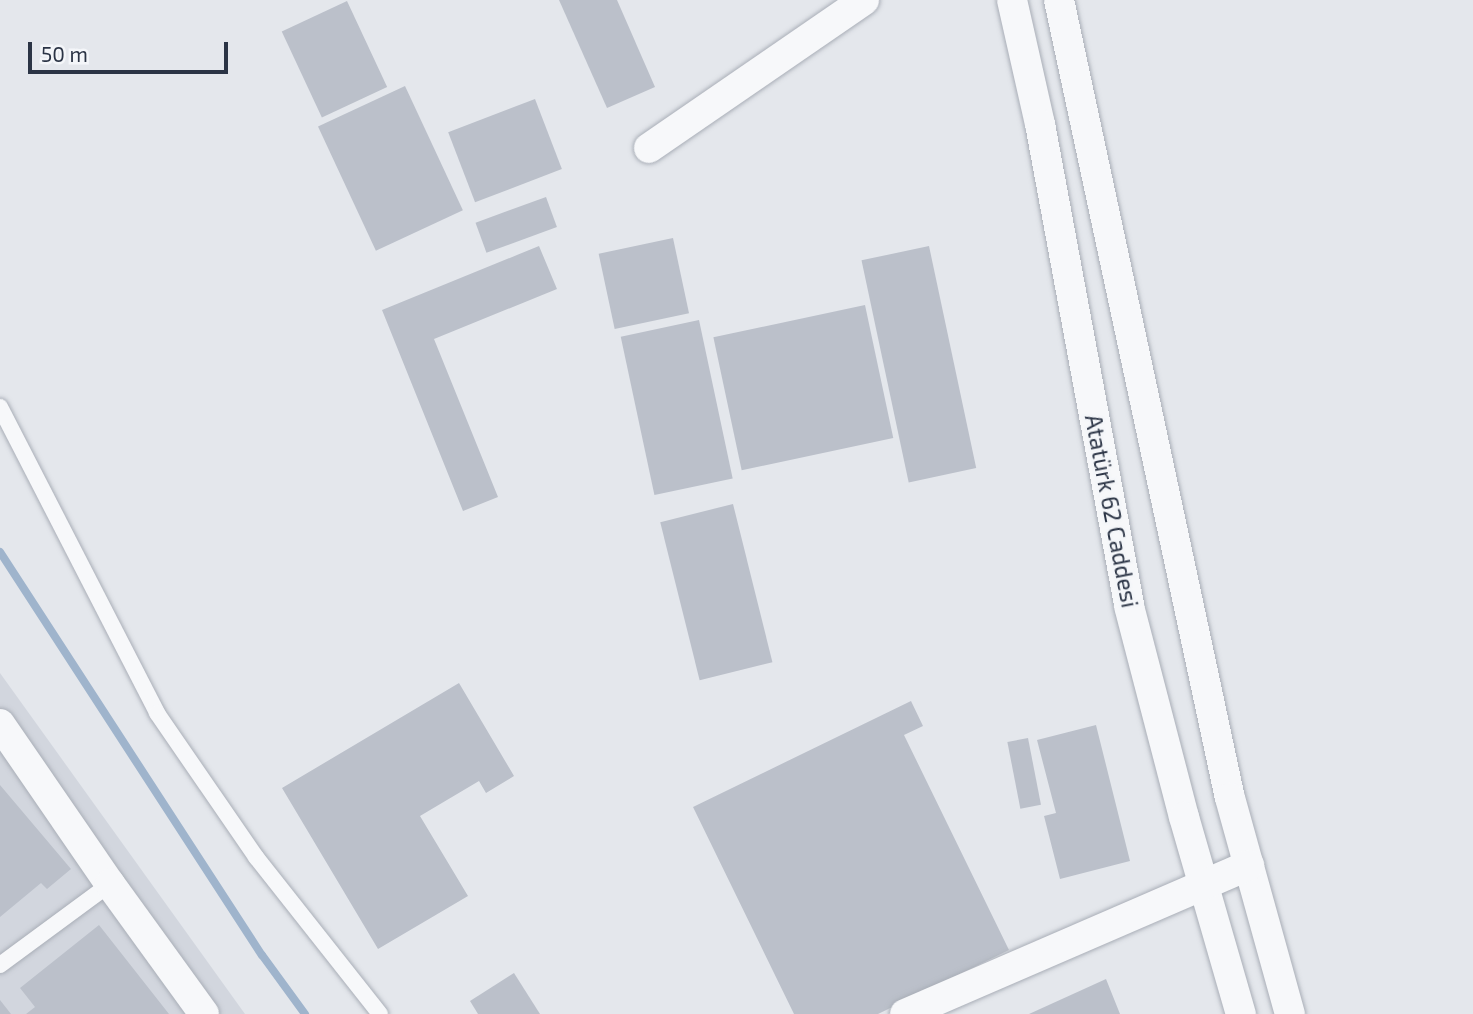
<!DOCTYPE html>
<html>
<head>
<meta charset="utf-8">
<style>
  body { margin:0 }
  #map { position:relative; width:1473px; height:1014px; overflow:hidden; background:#e4e7ec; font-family:"Exo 2",sans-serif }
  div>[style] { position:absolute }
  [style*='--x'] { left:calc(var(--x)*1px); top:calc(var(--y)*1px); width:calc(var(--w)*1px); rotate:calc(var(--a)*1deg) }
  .built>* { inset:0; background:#d2d6de }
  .stream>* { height:8px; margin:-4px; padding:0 4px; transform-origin:4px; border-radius:4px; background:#9fb4cc }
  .building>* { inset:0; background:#bbc0ca; transform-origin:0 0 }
  .roads { filter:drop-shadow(0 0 2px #a9aeb7) drop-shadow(0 0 2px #a9aeb7) }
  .lane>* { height:16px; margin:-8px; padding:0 8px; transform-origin:8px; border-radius:8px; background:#f7f8fa }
  .street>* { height:30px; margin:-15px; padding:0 15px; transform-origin:15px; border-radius:15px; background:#f7f8fa }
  span { translate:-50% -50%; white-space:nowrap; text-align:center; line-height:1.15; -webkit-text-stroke:5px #f4f6f9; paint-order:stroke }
  .street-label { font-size:23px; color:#2b3445 }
  .scale { position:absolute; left:28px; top:42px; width:200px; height:32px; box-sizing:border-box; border:4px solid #2b3445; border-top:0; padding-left:9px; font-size:21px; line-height:24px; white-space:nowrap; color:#2b3445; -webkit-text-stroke:5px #f4f6f9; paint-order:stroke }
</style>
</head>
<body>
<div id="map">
  <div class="built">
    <i style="clip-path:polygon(0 673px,245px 1014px,0 1014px)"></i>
  </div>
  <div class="stream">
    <i style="--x:0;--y:552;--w:481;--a:57"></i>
    <i style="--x:262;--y:955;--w:73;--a:53.9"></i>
  </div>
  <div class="building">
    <i style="clip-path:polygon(559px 0,617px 0,655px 87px,607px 108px)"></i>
    <i style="left:347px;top:1px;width:95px;height:72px;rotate:65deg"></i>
    <i style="left:405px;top:86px;width:137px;height:96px;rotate:65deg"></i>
    <i style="left:535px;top:99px;width:75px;height:93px;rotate:69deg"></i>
    <i style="left:546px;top:197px;width:32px;height:75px;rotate:70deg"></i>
    <i style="left:673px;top:238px;width:77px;height:76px;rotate:78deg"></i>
    <i style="clip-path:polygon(539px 246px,557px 289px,434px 339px,498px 497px,463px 511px,382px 310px)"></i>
    <i style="left:929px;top:246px;width:227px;height:69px;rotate:78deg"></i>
    <i style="left:865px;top:305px;width:136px;height:155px;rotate:78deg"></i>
    <i style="left:699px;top:320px;width:162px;height:80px;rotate:78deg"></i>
    <i style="left:733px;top:504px;width:163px;height:75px;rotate:76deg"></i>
    <i style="clip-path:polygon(459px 683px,514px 776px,486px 793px,479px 781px,420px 816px,468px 896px,378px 949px,282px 788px)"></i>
    <i style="clip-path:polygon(911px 701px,923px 726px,904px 735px,1009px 950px,878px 1014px,794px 1014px,693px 807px)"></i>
    <i style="clip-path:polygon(1096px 725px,1130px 861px,1060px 879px,1044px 816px,1056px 813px,1037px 740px)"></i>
    <i style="left:1028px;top:738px;width:68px;height:21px;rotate:79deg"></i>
    <i style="clip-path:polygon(0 785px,71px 869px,47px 889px,41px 883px,0 917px)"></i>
    <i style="clip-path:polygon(99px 925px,169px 1014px,26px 1014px,35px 1007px,20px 988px)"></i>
    <i style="clip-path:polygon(514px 973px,540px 1014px,478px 1014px,470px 1001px)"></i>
    <i style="clip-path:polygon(1106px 979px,1120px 1014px,1029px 1014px)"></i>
    <i style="clip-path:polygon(0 1000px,11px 1014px,0 1014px)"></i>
  </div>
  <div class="roads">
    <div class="lane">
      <i style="--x:0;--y:407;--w:344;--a:62.8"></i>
      <i style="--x:157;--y:713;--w:175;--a:55.5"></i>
      <i style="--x:256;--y:857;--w:200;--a:51.7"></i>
      <i style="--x:0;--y:965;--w:137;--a:-36.4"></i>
    </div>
    <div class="street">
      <i style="--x:1012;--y:0;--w:127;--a:77.3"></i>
      <i style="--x:1040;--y:124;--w:490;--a:79.5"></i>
      <i style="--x:1129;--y:606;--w:218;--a:75.4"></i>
      <i style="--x:1184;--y:817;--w:205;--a:73.9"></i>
      <i style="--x:1059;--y:0;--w:816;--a:77.91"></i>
      <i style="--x:1230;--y:798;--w:224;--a:74.5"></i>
      <i style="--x:649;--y:148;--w:261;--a:-34.5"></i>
      <i style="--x:0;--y:724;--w:194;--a:55.5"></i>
      <i style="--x:110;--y:884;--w:160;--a:54.1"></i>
      <i style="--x:905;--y:1014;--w:375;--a:-23.4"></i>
    </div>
  </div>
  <div class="street-label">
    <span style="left:1112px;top:511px;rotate:79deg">Atatürk 62 Caddesi</span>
  </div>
  <div class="scale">50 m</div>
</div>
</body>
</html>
